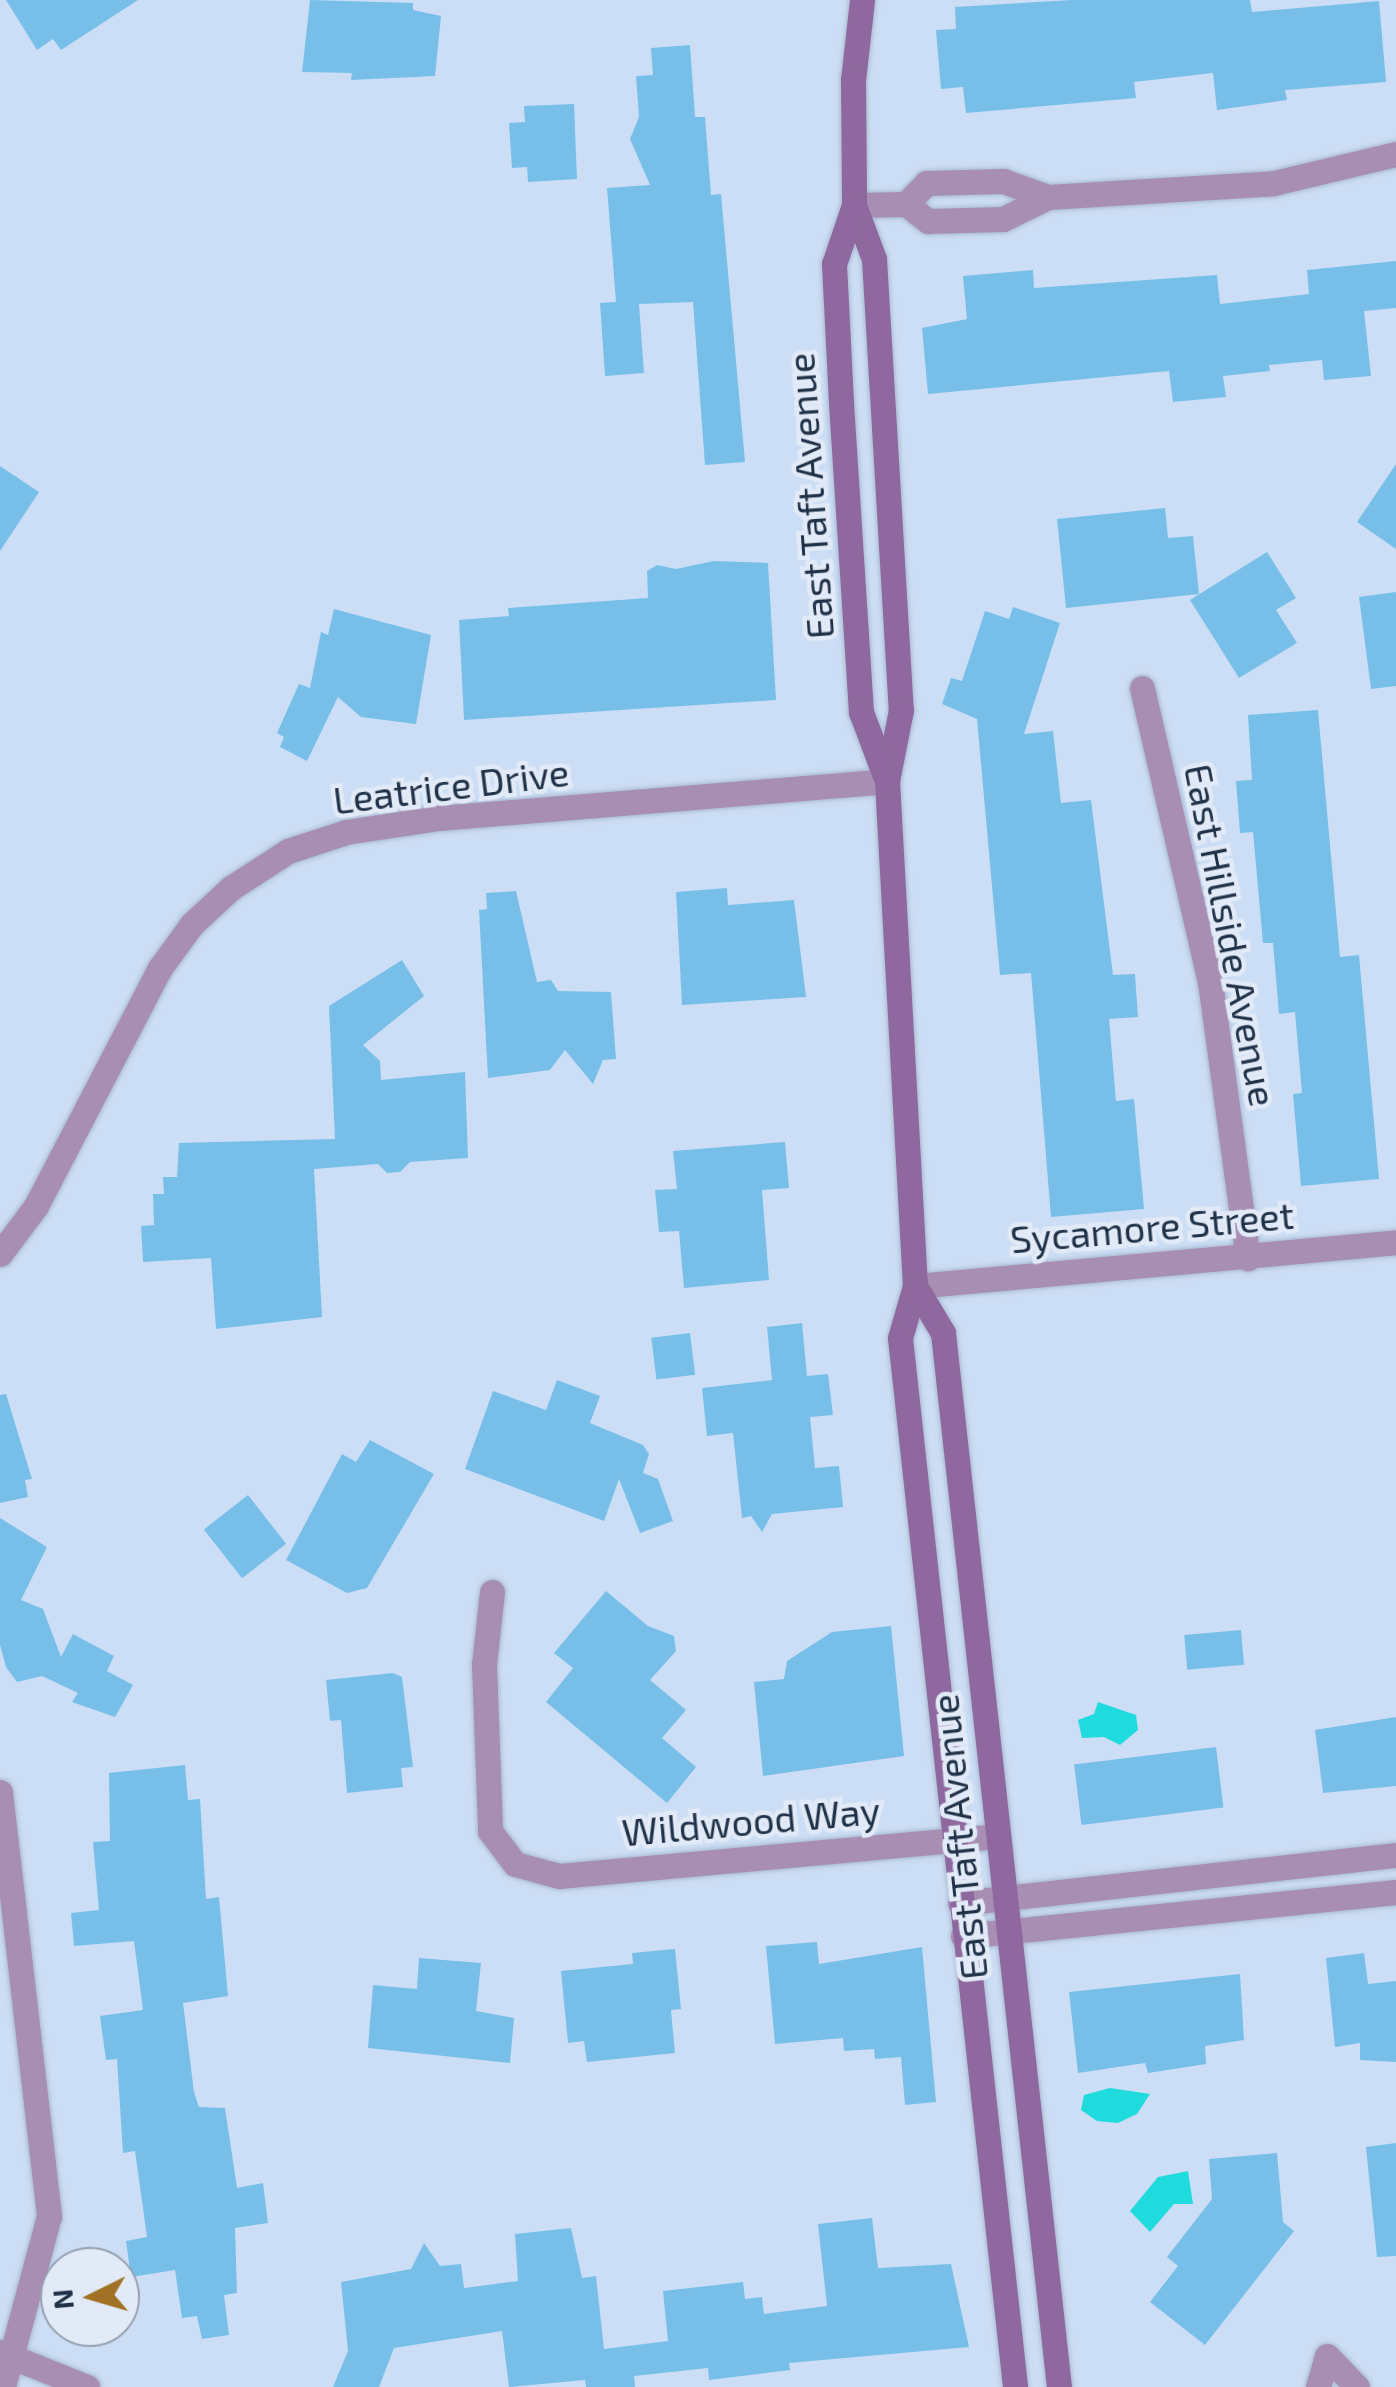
<!DOCTYPE html>
<html>
<head>
<meta charset="utf-8">
<style>
  body { margin:0 }
  #map { position:relative; width:1396px; height:2387px; overflow:hidden; background:#ccdef5; font-family:"Exo 2",sans-serif }
  div>[style] { position:absolute }
  [style*='--x'] { left:calc(var(--x)*1px); top:calc(var(--y)*1px); width:calc(var(--w)*1px); rotate:calc(var(--a)*1deg) }
  .water>* { inset:0; background:#20dbdd }
  .building>* { inset:0; background:#77bfe9; transform-origin:0 0 }
  .roads { filter:drop-shadow(0 0 2px #aabbd2) drop-shadow(0 0 2px #aabbd2) }
  .street>* { height:25px; margin:-12.5px; padding:0 12.5px; transform-origin:12.5px; border-radius:12.5px; background:#a88eb3 }
  .secondary>* { height:25px; margin:-12.5px; padding:0 12.5px; transform-origin:12.5px; border-radius:12.5px; background:#8e689e }
  span { translate:-50% -50%; white-space:nowrap; text-align:center; line-height:1.15; -webkit-text-stroke:9px #e1eaf6; paint-order:stroke }
  .street-label { font-size:38px; color:#203148 }
  .north { position:absolute; left:40px; top:2247px; width:100px; height:100px; box-sizing:border-box; background:#e1eaf6; border:2px solid #94a0b0; border-radius:50%; rotate:265deg; font-size:28px; font-weight:700; line-height:40px; text-align:center; color:#203148 }
  .north::after { content:''; display:block; margin:auto; width:35px; height:45px; background:#a17225; clip-path:polygon(50% 0,100% 100%,50% 72%,0 100%) }
</style>
</head>
<body>
<div id="map">
  <div class="water">
    <i style="clip-path:polygon(1098px 1702px,1136px 1715px,1138px 1730px,1120px 1745px,1104px 1737px,1082px 1738px,1078px 1720px,1094px 1714px)"></i>
    <i style="clip-path:polygon(1110px 2088px,1150px 2094px,1137px 2114px,1118px 2123px,1097px 2121px,1081px 2110px,1084px 2095px)"></i>
    <i style="clip-path:polygon(1188px 2171px,1193px 2204px,1174px 2204px,1150px 2232px,1130px 2211px,1158px 2177px)"></i>
  </div>
  <div class="building">
    <i style="clip-path:polygon(6px 0,138px 0,61px 50px,53px 39px,37px 50px)"></i>
    <i style="clip-path:polygon(310px 0,413px 3px,413px 10px,441px 16px,435px 76px,351px 80px,352px 73px,302px 72px)"></i>
    <i style="clip-path:polygon(1072px 0,1250px 0,1252px 12px,1379px 1px,1386px 82px,1285px 90px,1287px 100px,1217px 110px,1213px 73px,1134px 82px,1136px 98px,966px 113px,963px 87px,941px 89px,936px 30px,956px 29px,955px 7px)"></i>
    <i style="clip-path:polygon(690px 45px,695px 117px,705px 117px,711px 195px,721px 194px,745px 462px,705px 465px,693px 302px,639px 304px,644px 373px,605px 376px,600px 303px,616px 302px,607px 188px,650px 185px,630px 139px,639px 117px,636px 76px,653px 75px,651px 48px)"></i>
    <i style="clip-path:polygon(574px 104px,577px 179px,528px 182px,527px 167px,512px 168px,509px 123px,525px 122px,524px 106px)"></i>
    <i style="clip-path:polygon(1396px 261px,1396px 308px,1364px 311px,1371px 376px,1324px 380px,1322px 360px,1269px 365px,1270px 371px,1223px 376px,1226px 397px,1173px 402px,1169px 371px,928px 394px,922px 328px,967px 319px,963px 276px,1033px 270px,1034px 288px,1217px 275px,1220px 304px,1309px 294px,1307px 270px)"></i>
    <i style="clip-path:polygon(1396px 464px,1396px 549px,1357px 522px)"></i>
    <i style="clip-path:polygon(0 466px,39px 492px,0 551px)"></i>
    <i style="clip-path:polygon(1165px 508px,1168px 538px,1193px 536px,1199px 594px,1066px 608px,1057px 519px)"></i>
    <i style="clip-path:polygon(1267px 552px,1296px 598px,1276px 610px,1297px 643px,1239px 678px,1190px 600px)"></i>
    <i style="clip-path:polygon(714px 561px,768px 563px,776px 700px,464px 720px,459px 620px,509px 616px,508px 608px,648px 598px,647px 571px,657px 565px,676px 569px)"></i>
    <i style="clip-path:polygon(1396px 592px,1396px 686px,1371px 689px,1359px 597px)"></i>
    <i style="clip-path:polygon(1013px 607px,1060px 623px,1024px 734px,1053px 731px,1061px 803px,1091px 800px,1113px 975px,1135px 974px,1138px 1017px,1109px 1019px,1116px 1101px,1134px 1099px,1144px 1209px,1051px 1217px,1031px 973px,1000px 975px,977px 719px,942px 704px,951px 678px,962px 681px,985px 611px,1009px 619px)"></i>
    <i style="clip-path:polygon(334px 609px,431px 635px,416px 724px,361px 717px,338px 697px,307px 761px,280px 747px,284px 737px,277px 733px,299px 684px,310px 688px,321px 632px,328px 635px)"></i>
    <i style="clip-path:polygon(1318px 710px,1340px 957px,1359px 955px,1379px 1179px,1301px 1186px,1293px 1094px,1302px 1093px,1295px 1012px,1279px 1014px,1273px 943px,1263px 943px,1253px 832px,1240px 833px,1236px 781px,1252px 780px,1248px 715px)"></i>
    <i style="clip-path:polygon(727px 888px,728px 905px,794px 900px,806px 997px,682px 1005px,676px 892px)"></i>
    <i style="clip-path:polygon(516px 891px,537px 982px,551px 980px,558px 991px,611px 992px,616px 1059px,603px 1060px,593px 1084px,565px 1050px,550px 1070px,488px 1078px,479px 910px,487px 909px,486px 893px)"></i>
    <i style="clip-path:polygon(402px 960px,424px 996px,363px 1045px,380px 1061px,381px 1080px,465px 1072px,468px 1158px,410px 1162px,400px 1172px,387px 1173px,378px 1164px,314px 1169px,322px 1317px,216px 1329px,211px 1258px,143px 1262px,141px 1226px,154px 1225px,153px 1194px,164px 1194px,163px 1177px,177px 1177px,179px 1143px,335px 1139px,329px 1006px)"></i>
    <i style="clip-path:polygon(785px 1142px,789px 1188px,762px 1190px,769px 1280px,684px 1288px,679px 1231px,659px 1232px,655px 1190px,677px 1189px,673px 1151px)"></i>
    <i style="clip-path:polygon(802px 1323px,807px 1376px,828px 1374px,833px 1415px,810px 1417px,815px 1468px,839px 1466px,843px 1507px,772px 1514px,762px 1532px,751px 1516px,742px 1518px,733px 1433px,707px 1436px,702px 1388px,772px 1380px,767px 1327px)"></i>
    <i style="left:690px;top:1333px;width:42px;height:39px;rotate:83deg"></i>
    <i style="clip-path:polygon(557px 1380px,600px 1396px,590px 1423px,643px 1445px,649px 1454px,643px 1473px,658px 1479px,673px 1521px,640px 1533px,619px 1479px,604px 1521px,465px 1469px,493px 1391px,546px 1410px)"></i>
    <i style="clip-path:polygon(6px 1394px,32px 1479px,25px 1480px,28px 1497px,0 1503px,0 1395px)"></i>
    <i style="clip-path:polygon(370px 1440px,434px 1474px,367px 1588px,347px 1593px,286px 1560px,342px 1454px,356px 1462px)"></i>
    <i style="left:248px;top:1495px;width:62px;height:56px;rotate:52deg"></i>
    <i style="clip-path:polygon(0 1518px,47px 1547px,21px 1600px,43px 1609px,61px 1657px,73px 1634px,114px 1656px,107px 1671px,133px 1685px,115px 1717px,72px 1702px,78px 1693px,42px 1676px,17px 1682px,6px 1667px,0 1645px)"></i>
    <i style="clip-path:polygon(606px 1591px,648px 1626px,674px 1636px,676px 1651px,650px 1680px,686px 1710px,662px 1738px,696px 1767px,667px 1803px,546px 1702px,573px 1668px,554px 1653px)"></i>
    <i style="clip-path:polygon(891px 1626px,904px 1756px,763px 1776px,754px 1682px,784px 1679px,787px 1661px,832px 1632px)"></i>
    <i style="left:1241px;top:1630px;width:35px;height:57px;rotate:85deg"></i>
    <i style="clip-path:polygon(393px 1673px,402px 1677px,413px 1767px,401px 1768px,403px 1787px,347px 1793px,341px 1720px,330px 1721px,326px 1680px)"></i>
    <i style="clip-path:polygon(1396px 1717px,1396px 1786px,1323px 1793px,1315px 1730px)"></i>
    <i style="left:1216px;top:1747px;width:61px;height:143px;rotate:83deg"></i>
    <i style="clip-path:polygon(185px 1765px,188px 1800px,200px 1799px,206px 1899px,219px 1897px,228px 1996px,183px 2003px,194px 2092px,199px 2107px,225px 2108px,237px 2188px,263px 2183px,268px 2223px,235px 2228px,237px 2293px,224px 2295px,229px 2335px,202px 2339px,197px 2316px,182px 2318px,175px 2270px,131px 2277px,126px 2241px,147px 2237px,135px 2151px,123px 2153px,117px 2059px,106px 2060px,100px 2016px,143px 2010px,134px 1941px,74px 1946px,71px 1913px,99px 1910px,93px 1842px,110px 1841px,109px 1773px)"></i>
    <i style="clip-path:polygon(817px 1942px,819px 1964px,922px 1947px,936px 2102px,905px 2105px,901px 2057px,875px 2059px,874px 2049px,844px 2051px,843px 2038px,775px 2044px,766px 1946px)"></i>
    <i style="clip-path:polygon(675px 1949px,681px 2009px,671px 2010px,675px 2053px,587px 2062px,584px 2041px,568px 2043px,561px 1971px,633px 1964px,632px 1953px)"></i>
    <i style="clip-path:polygon(1364px 1953px,1368px 1984px,1396px 1981px,1396px 2062px,1360px 2060px,1360px 2043px,1335px 2047px,1326px 1958px)"></i>
    <i style="clip-path:polygon(419px 1958px,481px 1963px,476px 2011px,514px 2018px,510px 2063px,368px 2048px,373px 1985px,417px 1989px)"></i>
    <i style="clip-path:polygon(1240px 1974px,1244px 2040px,1205px 2046px,1206px 2064px,1148px 2073px,1145px 2063px,1078px 2073px,1069px 1992px)"></i>
    <i style="clip-path:polygon(1396px 2143px,1396px 2256px,1377px 2257px,1366px 2147px)"></i>
    <i style="clip-path:polygon(1277px 2153px,1283px 2222px,1294px 2231px,1205px 2345px,1150px 2302px,1178px 2266px,1167px 2257px,1212px 2199px,1209px 2159px)"></i>
    <i style="clip-path:polygon(872px 2218px,878px 2268px,951px 2264px,969px 2347px,789px 2363px,790px 2370px,709px 2380px,708px 2368px,634px 2376px,635px 2387px,586px 2387px,585px 2380px,509px 2387px,502px 2331px,394px 2348px,379px 2387px,333px 2387px,348px 2351px,341px 2282px,411px 2269px,424px 2243px,440px 2266px,461px 2264px,464px 2288px,518px 2281px,515px 2234px,571px 2228px,582px 2278px,596px 2276px,604px 2349px,668px 2341px,663px 2291px,743px 2282px,745px 2299px,762px 2297px,764px 2314px,827px 2306px,818px 2224px)"></i>
  </div>
  <div class="roads">
    <div class="street">
      <i style="--x:906;--y:204;--w:29;--a:-46"></i>
      <i style="--x:926;--y:183;--w:77;--a:-1.5"></i>
      <i style="--x:1003;--y:181;--w:48;--a:19.6"></i>
      <i style="--x:854;--y:205;--w:52;--a:-1.1"></i>
      <i style="--x:906;--y:204;--w:28;--a:38"></i>
      <i style="--x:928;--y:221;--w:75;--a:-1.5"></i>
      <i style="--x:1003;--y:219;--w:50;--a:-26.1"></i>
      <i style="--x:1048;--y:197;--w:226;--a:-3.5"></i>
      <i style="--x:1274;--y:183;--w:125;--a:-13.4"></i>
      <i style="--x:1142;--y:688;--w:302;--a:77"></i>
      <i style="--x:1210;--y:982;--w:279;--a:82.2"></i>
      <i style="--x:0;--y:1254;--w:60;--a:-53.1"></i>
      <i style="--x:36;--y:1206;--w:268;--a:-62.5"></i>
      <i style="--x:160;--y:968;--w:54;--a:-54"></i>
      <i style="--x:192;--y:924;--w:53;--a:-42.7"></i>
      <i style="--x:231;--y:888;--w:68;--a:-33"></i>
      <i style="--x:288;--y:851;--w:61;--a:-18.1"></i>
      <i style="--x:346;--y:832;--w:94;--a:-8.6"></i>
      <i style="--x:439;--y:818;--w:450;--a:-4.7"></i>
      <i style="--x:915;--y:1286;--w:483;--a:-5.2"></i>
      <i style="--x:492;--y:1592;--w:72;--a:96.3"></i>
      <i style="--x:484;--y:1664;--w:167;--a:87.9"></i>
      <i style="--x:490;--y:1831;--w:41;--a:52.9"></i>
      <i style="--x:515;--y:1864;--w:46;--a:15.3"></i>
      <i style="--x:559;--y:1876;--w:440;--a:-5.2"></i>
      <i style="--x:0;--y:1792;--w:427;--a:83.4"></i>
      <i style="--x:49;--y:2216;--w:177;--a:105.1"></i>
      <i style="--x:960;--y:1903;--w:439;--a:-6.3"></i>
      <i style="--x:963;--y:1936;--w:435;--a:-5.8"></i>
      <i style="--x:0;--y:2352;--w:94;--a:21.9"></i>
      <i style="--x:1327;--y:2356;--w:43;--a:45.9"></i>
      <i style="--x:1318;--y:2387;--w:32;--a:-74"></i>
    </div>
    <div class="secondary">
      <i style="--x:862;--y:0;--w:81;--a:96.4"></i>
      <i style="--x:853;--y:80;--w:125;--a:89.5"></i>
      <i style="--x:854;--y:205;--w:58;--a:69.7"></i>
      <i style="--x:874;--y:259;--w:452;--a:86.6"></i>
      <i style="--x:901;--y:710;--w:72;--a:101.2"></i>
      <i style="--x:887;--y:781;--w:506;--a:86.83"></i>
      <i style="--x:915;--y:1286;--w:54;--a:106.1"></i>
      <i style="--x:900;--y:1338;--w:1055;--a:83.74"></i>
      <i style="--x:854;--y:205;--w:62;--a:108.7"></i>
      <i style="--x:834;--y:264;--w:139;--a:87.1"></i>
      <i style="--x:841;--y:403;--w:310;--a:86.3"></i>
      <i style="--x:861;--y:712;--w:74;--a:69.4"></i>
      <i style="--x:915;--y:1286;--w:55;--a:59.2"></i>
      <i style="--x:943;--y:1333;--w:1060;--a:83.72"></i>
    </div>
  </div>
  <div class="street-label">
    <span style="left:810px;top:496px;rotate:-94deg">East Taft Avenue</span>
    <span style="left:451px;top:786px;rotate:-7deg">Leatrice Drive</span>
    <span style="left:1231px;top:935px;rotate:79deg">East Hillside Avenue</span>
    <span style="left:1152px;top:1227px;rotate:-5deg">Sycamore Street</span>
    <span style="left:751px;top:1821px;rotate:-5deg">Wildwood Way</span>
    <span style="left:959px;top:1837px;rotate:-96deg">East Taft Avenue</span>
  </div>
  <div class="north">N</div>
</div>
</body>
</html>
